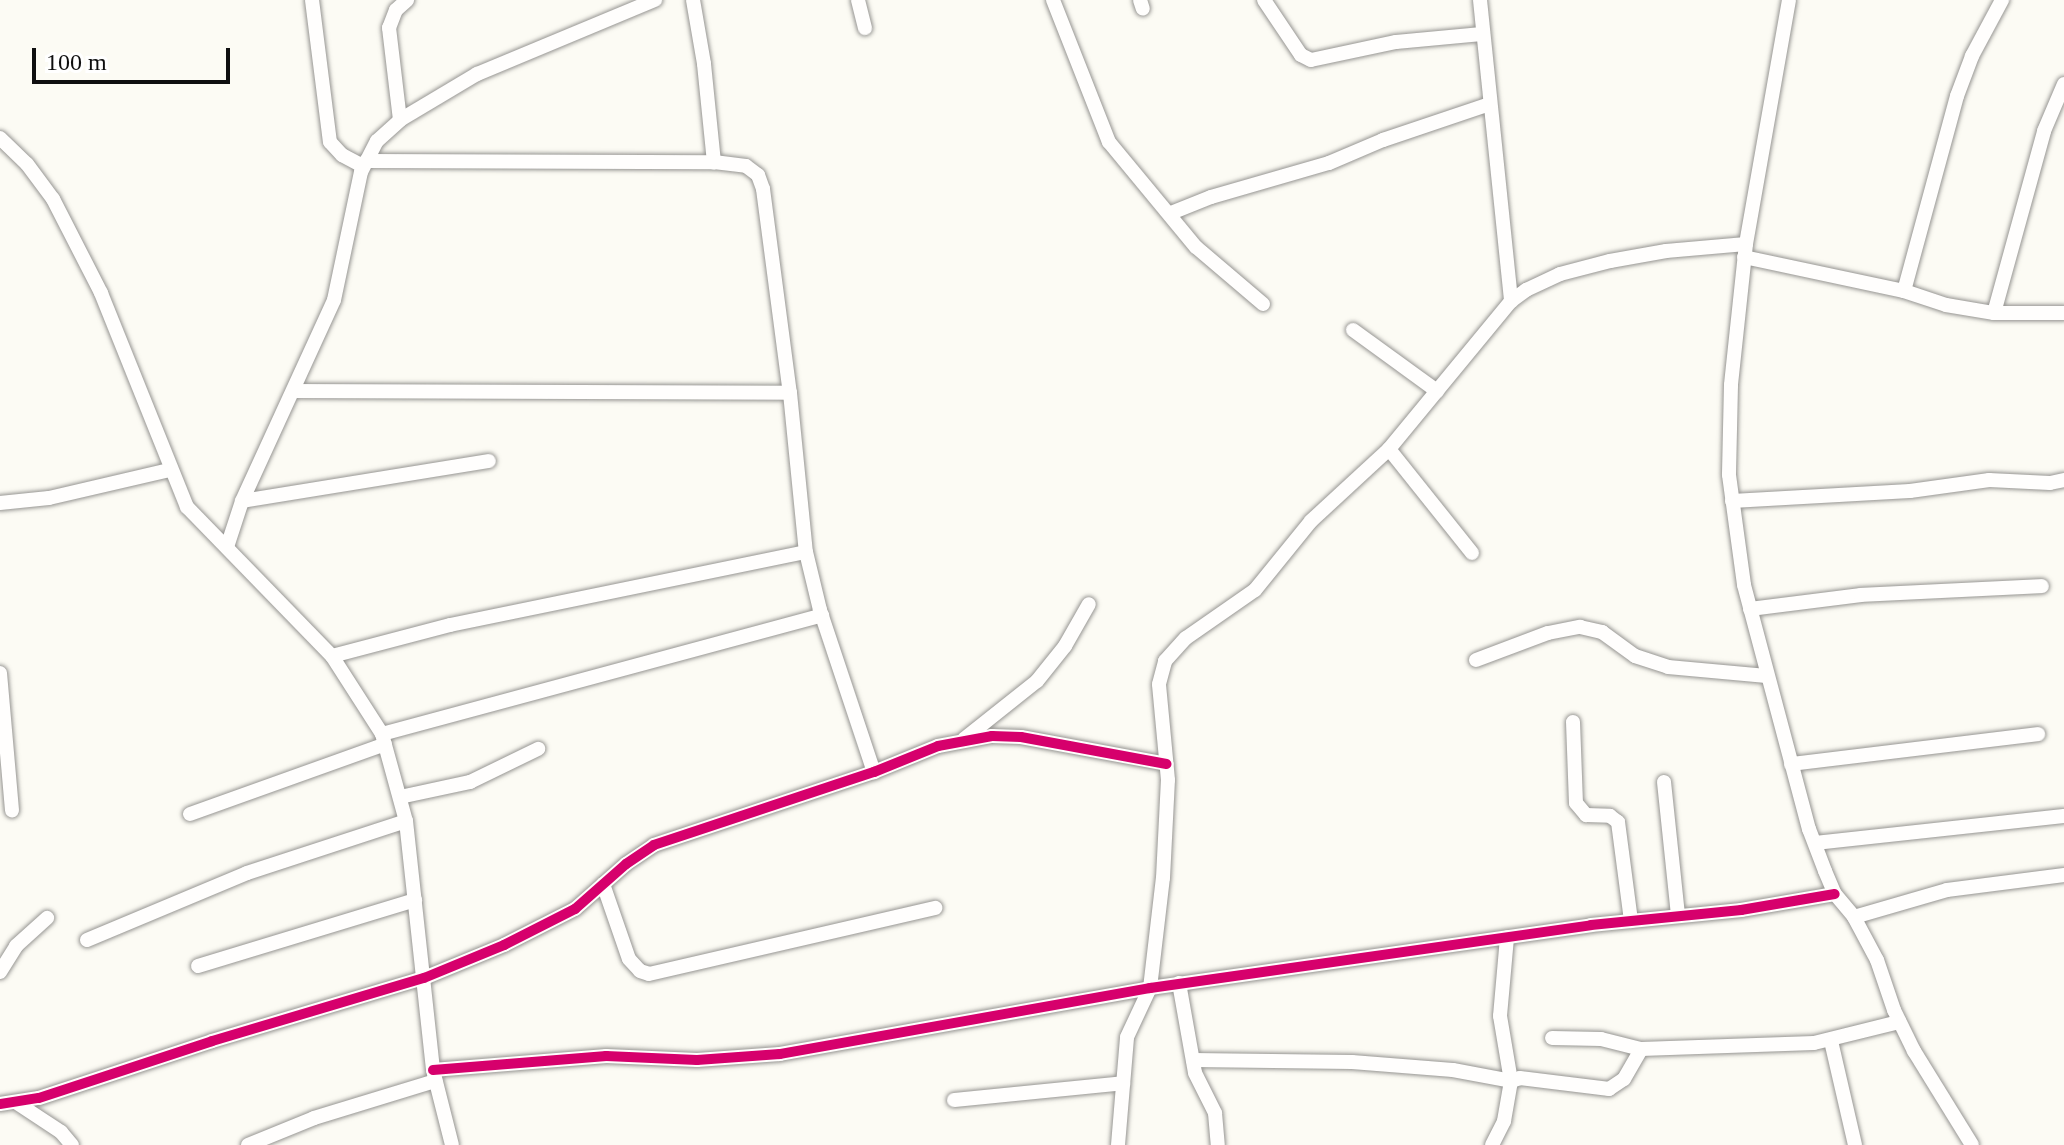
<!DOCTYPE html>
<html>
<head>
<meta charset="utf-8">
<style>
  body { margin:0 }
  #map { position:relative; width:2064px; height:1145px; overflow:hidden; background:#fcfbf4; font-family:"Times New Roman",serif }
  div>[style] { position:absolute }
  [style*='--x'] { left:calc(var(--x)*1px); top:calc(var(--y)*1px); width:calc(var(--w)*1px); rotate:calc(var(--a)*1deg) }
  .roads { filter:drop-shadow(0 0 2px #969592) drop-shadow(0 0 2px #969592) }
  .minor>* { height:14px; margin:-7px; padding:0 7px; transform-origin:7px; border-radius:7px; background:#fffefd }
  .cycleway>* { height:10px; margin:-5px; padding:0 5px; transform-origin:5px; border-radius:5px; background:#d6006c }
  span { translate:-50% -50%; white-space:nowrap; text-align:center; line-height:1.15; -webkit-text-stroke:8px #fff; paint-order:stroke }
  .scale { position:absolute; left:32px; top:48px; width:198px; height:36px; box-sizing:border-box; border:4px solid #0f0f0f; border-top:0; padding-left:10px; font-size:24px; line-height:28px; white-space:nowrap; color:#0f0f0f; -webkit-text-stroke:6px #fff; paint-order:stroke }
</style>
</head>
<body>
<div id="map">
  <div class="roads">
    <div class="minor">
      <i style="--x:312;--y:0;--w:143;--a:82.8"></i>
      <i style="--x:330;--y:142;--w:18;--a:47"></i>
      <i style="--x:342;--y:155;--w:24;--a:28"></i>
      <i style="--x:693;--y:0;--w:65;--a:80.2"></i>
      <i style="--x:704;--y:64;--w:99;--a:84.2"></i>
      <i style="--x:858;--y:0;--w:29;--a:76"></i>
      <i style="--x:1053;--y:0;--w:153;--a:68.5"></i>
      <i style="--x:1109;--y:142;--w:136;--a:50.4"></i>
      <i style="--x:1196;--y:247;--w:88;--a:40.4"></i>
      <i style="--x:1140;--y:0;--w:9;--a:72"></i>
      <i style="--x:1264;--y:0;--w:66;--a:56.1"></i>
      <i style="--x:1301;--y:55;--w:11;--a:27"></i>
      <i style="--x:1311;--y:60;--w:87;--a:-12"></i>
      <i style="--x:1396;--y:42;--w:86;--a:-5.3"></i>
      <i style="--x:1480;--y:0;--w:303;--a:84.1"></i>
      <i style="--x:1789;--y:0;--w:248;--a:100"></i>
      <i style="--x:1746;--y:244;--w:142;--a:96.1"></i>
      <i style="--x:1731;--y:385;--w:90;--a:91.3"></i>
      <i style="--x:1729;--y:475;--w:111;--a:82.2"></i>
      <i style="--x:1744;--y:585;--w:253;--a:75.1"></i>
      <i style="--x:1809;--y:829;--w:45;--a:69.1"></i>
      <i style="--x:1825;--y:871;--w:25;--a:67"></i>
      <i style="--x:1835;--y:894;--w:30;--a:50"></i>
      <i style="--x:1854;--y:917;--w:49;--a:61.9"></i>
      <i style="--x:1877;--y:960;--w:53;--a:71.2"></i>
      <i style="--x:1894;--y:1010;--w:46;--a:64"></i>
      <i style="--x:1914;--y:1051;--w:110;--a:58.3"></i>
      <i style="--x:400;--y:120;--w:93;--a:-96.8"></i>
      <i style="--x:389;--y:28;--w:19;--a:-69"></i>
      <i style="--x:396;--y:10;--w:15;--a:-42"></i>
      <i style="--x:0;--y:138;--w:37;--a:44"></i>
      <i style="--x:27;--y:164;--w:44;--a:53.4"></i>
      <i style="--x:53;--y:199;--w:106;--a:62.9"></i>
      <i style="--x:101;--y:293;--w:231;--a:68.1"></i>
      <i style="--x:187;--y:507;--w:208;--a:45.8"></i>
      <i style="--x:332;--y:656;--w:93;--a:57.3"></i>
      <i style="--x:382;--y:734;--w:90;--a:74.6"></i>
      <i style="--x:406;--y:821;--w:250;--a:83.8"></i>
      <i style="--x:433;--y:1070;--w:77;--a:75.8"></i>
      <i style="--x:366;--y:161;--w:348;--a:0.2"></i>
      <i style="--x:714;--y:162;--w:32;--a:7"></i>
      <i style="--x:746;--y:166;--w:15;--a:37"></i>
      <i style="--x:758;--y:175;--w:15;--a:70"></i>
      <i style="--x:763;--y:189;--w:206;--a:82.5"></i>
      <i style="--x:790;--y:393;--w:160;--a:84.3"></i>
      <i style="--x:806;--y:552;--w:60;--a:76.4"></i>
      <i style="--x:820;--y:610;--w:171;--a:71.6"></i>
      <i style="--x:1171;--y:213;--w:43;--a:-21.8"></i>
      <i style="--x:1211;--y:197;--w:123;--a:-16.1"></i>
      <i style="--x:1329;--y:163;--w:59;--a:-23.1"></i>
      <i style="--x:1383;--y:140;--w:113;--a:-18.6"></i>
      <i style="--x:1744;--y:257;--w:164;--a:12"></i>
      <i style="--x:1904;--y:291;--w:44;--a:18.4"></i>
      <i style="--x:1946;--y:305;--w:49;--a:9.5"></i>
      <i style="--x:1994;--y:313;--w:70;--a:0"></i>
      <i style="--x:1904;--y:291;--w:202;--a:-74.8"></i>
      <i style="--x:1957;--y:96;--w:43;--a:-69.4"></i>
      <i style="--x:1972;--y:56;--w:64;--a:-61.8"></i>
      <i style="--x:1994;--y:313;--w:189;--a:-74.6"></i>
      <i style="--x:2044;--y:131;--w:51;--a:-66.9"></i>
      <i style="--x:1353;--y:330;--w:104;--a:36"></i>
      <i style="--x:294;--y:391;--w:496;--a:0.2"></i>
      <i style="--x:1389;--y:449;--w:133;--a:51.4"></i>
      <i style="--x:242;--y:501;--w:250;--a:-9.2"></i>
      <i style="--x:1732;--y:501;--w:178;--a:-3.2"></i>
      <i style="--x:1910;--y:491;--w:80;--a:-7.9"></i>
      <i style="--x:1989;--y:480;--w:61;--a:2.8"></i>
      <i style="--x:2050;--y:483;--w:14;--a:-12"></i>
      <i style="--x:0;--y:503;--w:49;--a:-5.8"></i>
      <i style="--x:49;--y:498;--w:123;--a:-13.1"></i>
      <i style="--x:227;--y:547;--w:48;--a:-71.9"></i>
      <i style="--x:242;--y:501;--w:221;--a:-65.4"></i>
      <i style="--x:334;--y:300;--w:131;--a:-78.1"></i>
      <i style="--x:361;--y:172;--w:35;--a:-63"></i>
      <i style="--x:377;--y:141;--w:31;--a:-42"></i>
      <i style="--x:400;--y:120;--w:90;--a:-30.9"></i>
      <i style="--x:477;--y:74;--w:193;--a:-22.6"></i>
      <i style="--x:1750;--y:609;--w:112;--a:-7.2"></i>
      <i style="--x:1861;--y:595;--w:181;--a:-2.8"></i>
      <i style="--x:332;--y:656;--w:122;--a:-14.7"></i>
      <i style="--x:450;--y:625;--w:363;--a:-11.6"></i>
      <i style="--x:1476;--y:660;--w:77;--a:-20.6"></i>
      <i style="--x:1548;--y:633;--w:33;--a:-11"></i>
      <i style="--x:1580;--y:627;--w:23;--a:13"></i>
      <i style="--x:1602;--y:632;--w:41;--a:36"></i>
      <i style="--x:1635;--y:656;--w:35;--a:18"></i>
      <i style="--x:1668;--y:667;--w:99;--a:5.2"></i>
      <i style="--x:0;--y:673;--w:138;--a:85"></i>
      <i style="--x:1573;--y:722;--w:81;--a:87.9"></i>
      <i style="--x:1576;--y:803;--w:16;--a:50"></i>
      <i style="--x:1586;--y:815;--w:24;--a:2"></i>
      <i style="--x:1610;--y:816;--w:10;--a:37"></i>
      <i style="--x:1618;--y:822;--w:100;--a:82.5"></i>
      <i style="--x:382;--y:734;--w:456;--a:-15.1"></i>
      <i style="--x:964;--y:739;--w:93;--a:-38.5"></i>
      <i style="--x:1037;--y:681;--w:45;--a:-51.3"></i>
      <i style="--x:1065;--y:646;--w:48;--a:-60.3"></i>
      <i style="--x:1791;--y:764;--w:249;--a:-6.9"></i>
      <i style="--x:1664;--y:782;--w:134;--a:84"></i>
      <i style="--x:400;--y:797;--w:72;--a:-12.1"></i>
      <i style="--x:470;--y:782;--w:76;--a:-25.9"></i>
      <i style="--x:190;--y:814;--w:207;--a:-19.7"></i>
      <i style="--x:1815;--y:843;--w:250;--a:-6.2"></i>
      <i style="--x:603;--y:884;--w:79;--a:70.9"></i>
      <i style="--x:629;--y:959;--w:16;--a:47"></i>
      <i style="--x:640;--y:971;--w:9;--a:18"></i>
      <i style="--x:649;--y:974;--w:294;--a:-13"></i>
      <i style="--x:1854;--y:917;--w:97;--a:-16.2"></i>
      <i style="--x:1947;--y:890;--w:118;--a:-7.3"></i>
      <i style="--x:87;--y:940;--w:173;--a:-22.7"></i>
      <i style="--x:247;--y:873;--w:167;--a:-18.1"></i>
      <i style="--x:198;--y:966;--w:227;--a:-16.9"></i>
      <i style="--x:0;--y:972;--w:31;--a:-58"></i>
      <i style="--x:16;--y:946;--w:42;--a:-42.1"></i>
      <i style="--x:1179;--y:983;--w:91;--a:79.9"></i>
      <i style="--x:1195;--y:1073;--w:45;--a:63.4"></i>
      <i style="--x:1215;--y:1113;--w:32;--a:85"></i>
      <i style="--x:1552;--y:1038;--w:49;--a:1.2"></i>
      <i style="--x:1601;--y:1039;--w:41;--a:14"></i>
      <i style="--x:1641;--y:1049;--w:173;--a:-2"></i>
      <i style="--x:1814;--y:1043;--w:88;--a:-13.9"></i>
      <i style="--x:1831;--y:1041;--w:107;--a:77"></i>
      <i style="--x:1193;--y:1060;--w:159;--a:0.7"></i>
      <i style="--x:1352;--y:1062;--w:101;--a:4.5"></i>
      <i style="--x:1453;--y:1070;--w:59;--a:10.7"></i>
      <i style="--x:1511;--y:1081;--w:66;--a:-99.6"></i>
      <i style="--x:1500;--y:1016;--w:79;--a:-84.9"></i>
      <i style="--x:433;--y:1070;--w:174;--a:-4.6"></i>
      <i style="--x:606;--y:1056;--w:91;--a:2.5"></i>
      <i style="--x:697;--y:1060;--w:83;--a:-4.1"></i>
      <i style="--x:780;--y:1054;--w:376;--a:-10.1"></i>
      <i style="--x:1150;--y:988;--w:445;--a:-8.1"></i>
      <i style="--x:1591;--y:925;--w:151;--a:-5.7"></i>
      <i style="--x:1741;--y:910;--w:95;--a:-9.7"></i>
      <i style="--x:954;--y:1100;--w:170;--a:-5.7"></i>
      <i style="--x:17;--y:1103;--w:53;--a:33.4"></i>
      <i style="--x:61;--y:1132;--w:17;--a:50"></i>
      <i style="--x:0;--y:1104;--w:39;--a:-9"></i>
      <i style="--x:39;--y:1098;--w:182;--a:-18.2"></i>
      <i style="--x:212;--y:1041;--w:221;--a:-16.6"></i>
      <i style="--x:424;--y:978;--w:87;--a:-22.4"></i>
      <i style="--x:504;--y:945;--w:80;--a:-26.9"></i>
      <i style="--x:575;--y:909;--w:68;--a:-41.4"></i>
      <i style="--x:626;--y:864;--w:34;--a:-34"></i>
      <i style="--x:654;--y:845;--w:232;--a:-18.4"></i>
      <i style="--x:874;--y:772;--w:69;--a:-22.1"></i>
      <i style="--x:938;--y:746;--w:55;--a:-10.5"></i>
      <i style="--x:992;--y:736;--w:29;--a:2"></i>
      <i style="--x:1021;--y:737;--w:148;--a:10.5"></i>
      <i style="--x:248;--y:1145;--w:71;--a:-22.2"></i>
      <i style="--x:314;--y:1118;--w:127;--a:-17"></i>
      <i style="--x:1118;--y:1145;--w:108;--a:-85.2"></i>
      <i style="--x:1127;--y:1037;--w:54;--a:-64.9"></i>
      <i style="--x:1150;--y:988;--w:111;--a:-83.3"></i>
      <i style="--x:1163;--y:878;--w:98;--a:-87.1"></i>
      <i style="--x:1168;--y:780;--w:96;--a:-95.4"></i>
      <i style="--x:1159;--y:684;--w:24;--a:-75"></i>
      <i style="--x:1165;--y:661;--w:31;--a:-48"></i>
      <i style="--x:1186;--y:638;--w:84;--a:-34.8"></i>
      <i style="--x:1255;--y:590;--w:89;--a:-50.9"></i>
      <i style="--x:1311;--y:521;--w:106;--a:-42.7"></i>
      <i style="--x:1389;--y:449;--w:192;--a:-50.5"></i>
      <i style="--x:1511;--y:301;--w:19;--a:-36"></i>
      <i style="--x:1526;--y:290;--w:38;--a:-25"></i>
      <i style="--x:1560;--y:274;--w:52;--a:-14.6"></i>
      <i style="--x:1610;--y:261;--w:57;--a:-10.1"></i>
      <i style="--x:1666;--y:251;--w:80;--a:-5"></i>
      <i style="--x:1492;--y:1145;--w:27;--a:-63"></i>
      <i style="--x:1504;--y:1121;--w:41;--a:-80.1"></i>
      <i style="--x:1511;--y:1081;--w:9;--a:-18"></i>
      <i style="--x:1520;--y:1078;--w:90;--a:7"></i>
      <i style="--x:1609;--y:1089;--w:18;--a:-34"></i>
      <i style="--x:1624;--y:1079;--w:34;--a:-60"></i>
    </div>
  </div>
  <div class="cycleway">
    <i style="--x:433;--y:1070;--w:174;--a:-4.6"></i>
    <i style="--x:606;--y:1056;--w:91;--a:2.5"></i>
    <i style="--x:697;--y:1060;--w:83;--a:-4.1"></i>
    <i style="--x:780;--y:1054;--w:376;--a:-10.1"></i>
    <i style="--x:1150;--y:988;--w:445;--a:-8.1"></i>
    <i style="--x:1591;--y:925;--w:151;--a:-5.7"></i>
    <i style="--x:1741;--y:910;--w:95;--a:-9.7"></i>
    <i style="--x:0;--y:1104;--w:39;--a:-9"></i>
    <i style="--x:39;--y:1098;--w:182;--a:-18.2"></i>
    <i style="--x:212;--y:1041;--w:221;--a:-16.6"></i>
    <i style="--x:424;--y:978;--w:87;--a:-22.4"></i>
    <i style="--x:504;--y:945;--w:80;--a:-26.9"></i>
    <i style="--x:575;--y:909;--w:68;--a:-41.4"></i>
    <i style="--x:626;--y:864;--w:34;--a:-34"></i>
    <i style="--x:654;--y:845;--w:232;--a:-18.4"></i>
    <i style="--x:874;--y:772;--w:69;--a:-22.1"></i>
    <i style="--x:938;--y:746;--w:55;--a:-10.5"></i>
    <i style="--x:992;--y:736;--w:29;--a:2"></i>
    <i style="--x:1021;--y:737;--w:148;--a:10.5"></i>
  </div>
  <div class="scale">100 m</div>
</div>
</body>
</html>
